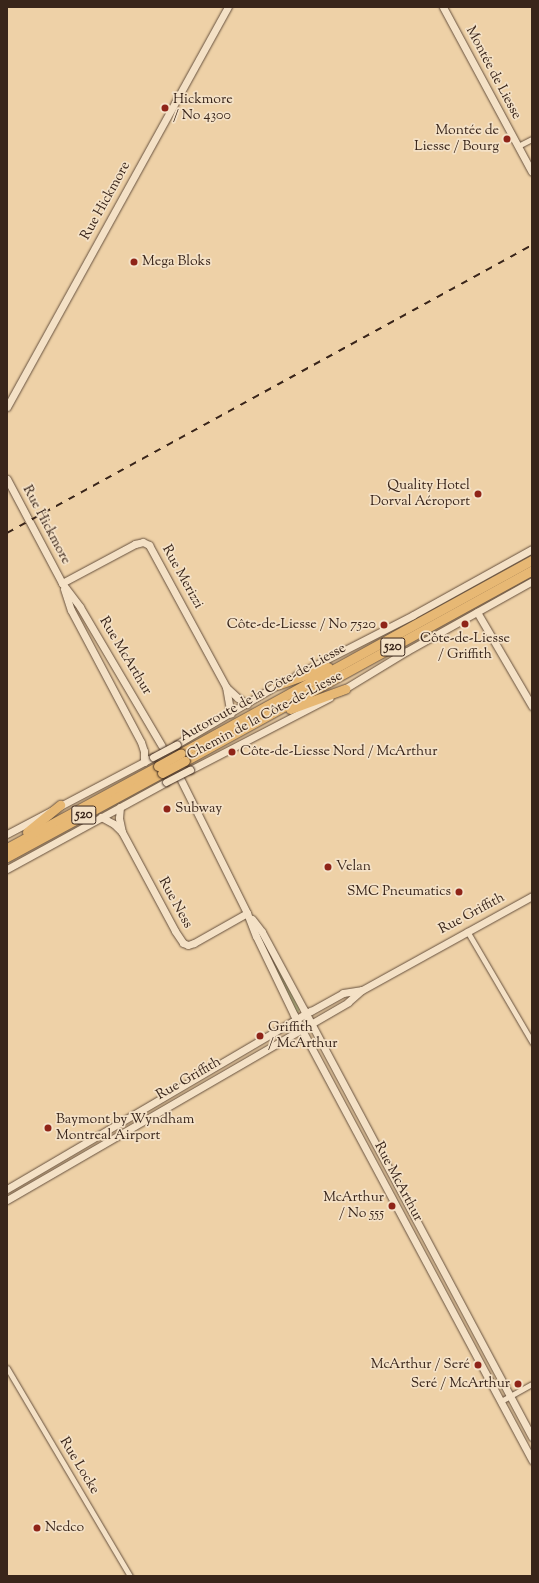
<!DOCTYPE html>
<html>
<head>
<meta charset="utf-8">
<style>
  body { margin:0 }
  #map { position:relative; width:539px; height:1583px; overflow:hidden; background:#eed1a7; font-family:"Sorts Mill Goudy",serif }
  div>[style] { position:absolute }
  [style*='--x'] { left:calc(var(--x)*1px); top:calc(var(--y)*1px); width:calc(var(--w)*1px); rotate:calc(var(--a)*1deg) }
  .green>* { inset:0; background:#b8bc88 }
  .roads { filter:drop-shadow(0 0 1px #66503d) drop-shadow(0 0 1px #66503d) }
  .street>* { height:5px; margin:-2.5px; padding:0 2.5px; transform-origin:2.5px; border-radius:2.5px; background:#f4e1c6 }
  .secondary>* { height:7px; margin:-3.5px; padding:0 3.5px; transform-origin:3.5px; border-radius:3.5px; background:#f4e1c6 }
  .highway>* { height:9px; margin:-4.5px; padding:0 4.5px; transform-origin:4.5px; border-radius:4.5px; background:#e7b874 }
  .rail>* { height:1.5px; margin-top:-0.75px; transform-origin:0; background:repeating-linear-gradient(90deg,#39251a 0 7px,transparent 0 14px) }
  .bridges { filter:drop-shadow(0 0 1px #39251a) drop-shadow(0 0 1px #39251a) }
  .secondary-bridge>* { height:7px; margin:-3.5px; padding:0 3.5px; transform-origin:3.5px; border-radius:3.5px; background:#f4e1c6 }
  .highway-bridge>* { height:9px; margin:-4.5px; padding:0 4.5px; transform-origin:4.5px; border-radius:4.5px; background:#e7b874 }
  .dots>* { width:11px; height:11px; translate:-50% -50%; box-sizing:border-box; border:2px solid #f4e1c6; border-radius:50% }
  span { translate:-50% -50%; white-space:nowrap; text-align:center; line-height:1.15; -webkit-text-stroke:3.5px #f4e1c6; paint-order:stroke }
  .shield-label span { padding:1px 3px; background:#f4e1c6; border:1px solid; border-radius:3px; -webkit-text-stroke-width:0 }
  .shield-label { font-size:13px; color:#39251a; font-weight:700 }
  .street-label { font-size:14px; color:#39251a }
  .poi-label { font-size:14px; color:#39251a }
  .left { translate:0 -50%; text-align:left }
  .right { translate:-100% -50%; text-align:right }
  .frame { position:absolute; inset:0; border:8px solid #39251a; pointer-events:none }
</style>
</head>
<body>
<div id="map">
  <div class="green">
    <i style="clip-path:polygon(274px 961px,300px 1009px,298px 1013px,296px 1012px,272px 962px)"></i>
  </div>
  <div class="roads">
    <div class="street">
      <i style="--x:518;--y:146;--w:16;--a:-27"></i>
      <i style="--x:467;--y:931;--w:129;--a:59.6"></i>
      <i style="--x:7;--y:1368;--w:242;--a:59.4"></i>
      <i style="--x:501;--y:1401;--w:35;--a:-29"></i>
    </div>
    <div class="secondary">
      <i style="--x:443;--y:7;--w:187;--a:61.7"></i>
      <i style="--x:7;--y:407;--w:457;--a:-61.1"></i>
      <i style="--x:7;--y:479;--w:118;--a:62.1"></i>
      <i style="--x:62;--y:583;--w:30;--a:53"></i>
      <i style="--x:80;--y:607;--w:161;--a:59.5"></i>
      <i style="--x:62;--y:583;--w:83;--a:-28.1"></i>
      <i style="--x:135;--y:544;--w:8;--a:-14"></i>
      <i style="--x:143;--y:542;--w:7;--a:27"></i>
      <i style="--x:149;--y:545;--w:162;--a:61.5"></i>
      <i style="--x:226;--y:687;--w:27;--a:80"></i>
      <i style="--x:64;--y:589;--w:22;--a:72"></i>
      <i style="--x:71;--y:610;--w:149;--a:62.1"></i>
      <i style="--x:141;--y:742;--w:9;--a:72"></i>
      <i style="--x:144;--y:751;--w:11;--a:90"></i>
      <i style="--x:477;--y:612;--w:109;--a:59.7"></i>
      <i style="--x:296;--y:675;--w:131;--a:-27.1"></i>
      <i style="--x:413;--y:615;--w:136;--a:-29"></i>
      <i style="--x:226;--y:687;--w:16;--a:43"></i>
      <i style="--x:238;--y:698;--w:11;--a:34"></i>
      <i style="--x:341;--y:691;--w:77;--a:-31.2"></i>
      <i style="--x:407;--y:651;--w:143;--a:-29.2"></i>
      <i style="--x:177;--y:744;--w:121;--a:-30.4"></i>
      <i style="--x:190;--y:770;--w:157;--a:-27.4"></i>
      <i style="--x:181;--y:780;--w:148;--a:63.6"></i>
      <i style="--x:247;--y:913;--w:25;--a:69"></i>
      <i style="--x:256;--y:936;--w:88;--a:64.3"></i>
      <i style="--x:294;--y:1015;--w:505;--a:61.86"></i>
      <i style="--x:120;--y:807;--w:11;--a:95"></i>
      <i style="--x:119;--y:818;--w:14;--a:78"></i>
      <i style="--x:122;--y:832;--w:112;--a:61.8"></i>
      <i style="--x:175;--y:931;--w:14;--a:56"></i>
      <i style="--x:183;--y:943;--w:5;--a:22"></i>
      <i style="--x:188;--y:945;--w:6;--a:-18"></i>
      <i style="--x:194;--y:943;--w:61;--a:-29.5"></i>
      <i style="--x:101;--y:817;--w:15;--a:28"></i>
      <i style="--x:114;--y:824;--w:11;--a:45"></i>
      <i style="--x:7;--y:834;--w:165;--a:-27.8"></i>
      <i style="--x:7;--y:869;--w:181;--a:-28.7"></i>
      <i style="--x:252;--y:919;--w:16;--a:52"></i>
      <i style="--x:262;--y:932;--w:89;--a:61.7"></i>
      <i style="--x:304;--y:1010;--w:484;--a:61.9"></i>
      <i style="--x:7;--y:1189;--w:352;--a:-30.4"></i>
      <i style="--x:311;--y:1011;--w:37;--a:-29"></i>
      <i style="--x:343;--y:993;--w:18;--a:-9"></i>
      <i style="--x:7;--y:1200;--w:394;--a:-30.1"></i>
      <i style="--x:348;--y:1002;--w:18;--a:-41"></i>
      <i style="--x:362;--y:990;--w:194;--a:-28.9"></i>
    </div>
    <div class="highway">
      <i style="--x:277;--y:685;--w:54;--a:-19.4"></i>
      <i style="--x:290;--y:709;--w:59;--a:-20"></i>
      <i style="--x:181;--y:753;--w:401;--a:-28.8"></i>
      <i style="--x:185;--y:761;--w:396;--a:-28.8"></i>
      <i style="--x:27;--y:832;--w:43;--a:-39.3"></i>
      <i style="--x:7;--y:848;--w:172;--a:-28.5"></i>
      <i style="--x:7;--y:857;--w:176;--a:-28.5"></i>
    </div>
  </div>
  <div class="rail">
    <i style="--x:7;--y:533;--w:599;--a:-28.75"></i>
  </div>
  <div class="bridges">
    <div class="secondary-bridge">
      <i style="--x:153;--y:757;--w:27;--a:-28"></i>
      <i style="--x:166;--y:782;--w:27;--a:-27"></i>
    </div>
    <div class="highway-bridge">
      <i style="--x:158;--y:766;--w:26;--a:-29"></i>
      <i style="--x:162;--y:773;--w:26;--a:-28"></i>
    </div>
  </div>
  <div class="dots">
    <i style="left:165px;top:108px;background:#8f2418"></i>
    <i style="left:507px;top:139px;background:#8f2418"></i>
    <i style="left:134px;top:262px;background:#8f2418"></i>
    <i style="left:478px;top:494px;background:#8f2418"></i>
    <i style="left:465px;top:624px;background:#8f2418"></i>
    <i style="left:384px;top:625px;background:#8f2418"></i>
    <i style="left:232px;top:752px;background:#8f2418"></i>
    <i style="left:167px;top:809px;background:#8f2418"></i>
    <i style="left:328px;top:867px;background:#8f2418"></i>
    <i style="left:459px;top:892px;background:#8f2418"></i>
    <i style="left:260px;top:1036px;background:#8f2418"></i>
    <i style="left:48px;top:1128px;background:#8f2418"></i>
    <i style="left:392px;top:1206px;background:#8f2418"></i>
    <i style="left:478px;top:1365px;background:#8f2418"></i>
    <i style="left:518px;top:1384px;background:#8f2418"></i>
    <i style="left:37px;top:1528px;background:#8f2418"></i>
  </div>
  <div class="shield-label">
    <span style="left:393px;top:647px">520</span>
    <span style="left:84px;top:815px">520</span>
  </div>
  <div class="street-label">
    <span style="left:493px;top:73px;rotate:62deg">Montée de Liesse</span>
    <span style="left:106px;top:201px;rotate:-61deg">Rue Hickmore</span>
    <span style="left:46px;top:525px;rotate:62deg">Rue Hickmore</span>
    <span style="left:182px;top:577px;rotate:61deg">Rue Merizzi</span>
    <span style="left:125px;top:656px;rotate:59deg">Rue McArthur</span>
    <span style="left:263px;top:693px;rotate:-29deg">Autoroute de la Côte-de-Liesse</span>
    <span style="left:265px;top:716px;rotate:-28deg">Chemin de la Côte-de-Liesse</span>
    <span style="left:175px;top:903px;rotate:61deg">Rue Ness</span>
    <span style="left:472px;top:914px;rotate:-28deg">Rue Griffith</span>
    <span style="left:189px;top:1079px;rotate:-30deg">Rue Griffith</span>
    <span style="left:398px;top:1182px;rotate:62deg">Rue McArthur</span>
    <span style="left:79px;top:1466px;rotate:59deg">Rue Locke</span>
  </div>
  <div class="poi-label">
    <span class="left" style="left:173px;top:108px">Hickmore<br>/ No 4300</span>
    <span class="right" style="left:499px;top:139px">Montée de<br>Liesse / Bourg</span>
    <span class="left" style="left:142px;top:262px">Mega Bloks</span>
    <span class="right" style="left:470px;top:494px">Quality Hotel<br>Dorval Aéroport</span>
    <span class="right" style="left:376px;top:625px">Côte-de-Liesse / No 7520</span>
    <span style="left:465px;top:647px">Côte-de-Liesse<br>/ Griffith</span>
    <span class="left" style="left:240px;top:752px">Côte-de-Liesse Nord / McArthur</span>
    <span class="left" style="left:175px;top:809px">Subway</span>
    <span class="left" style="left:336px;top:867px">Velan</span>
    <span class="right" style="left:451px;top:892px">SMC Pneumatics</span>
    <span class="left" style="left:268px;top:1036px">Griffith<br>/ McArthur</span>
    <span class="left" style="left:56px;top:1128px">Baymont by Wyndham<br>Montreal Airport</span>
    <span class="right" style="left:384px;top:1206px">McArthur<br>/ No 555</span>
    <span class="right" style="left:470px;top:1365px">McArthur / Seré</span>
    <span class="right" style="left:510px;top:1384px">Seré / McArthur</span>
    <span class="left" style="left:45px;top:1528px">Nedco</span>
  </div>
  <div class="frame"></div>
</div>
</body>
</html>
